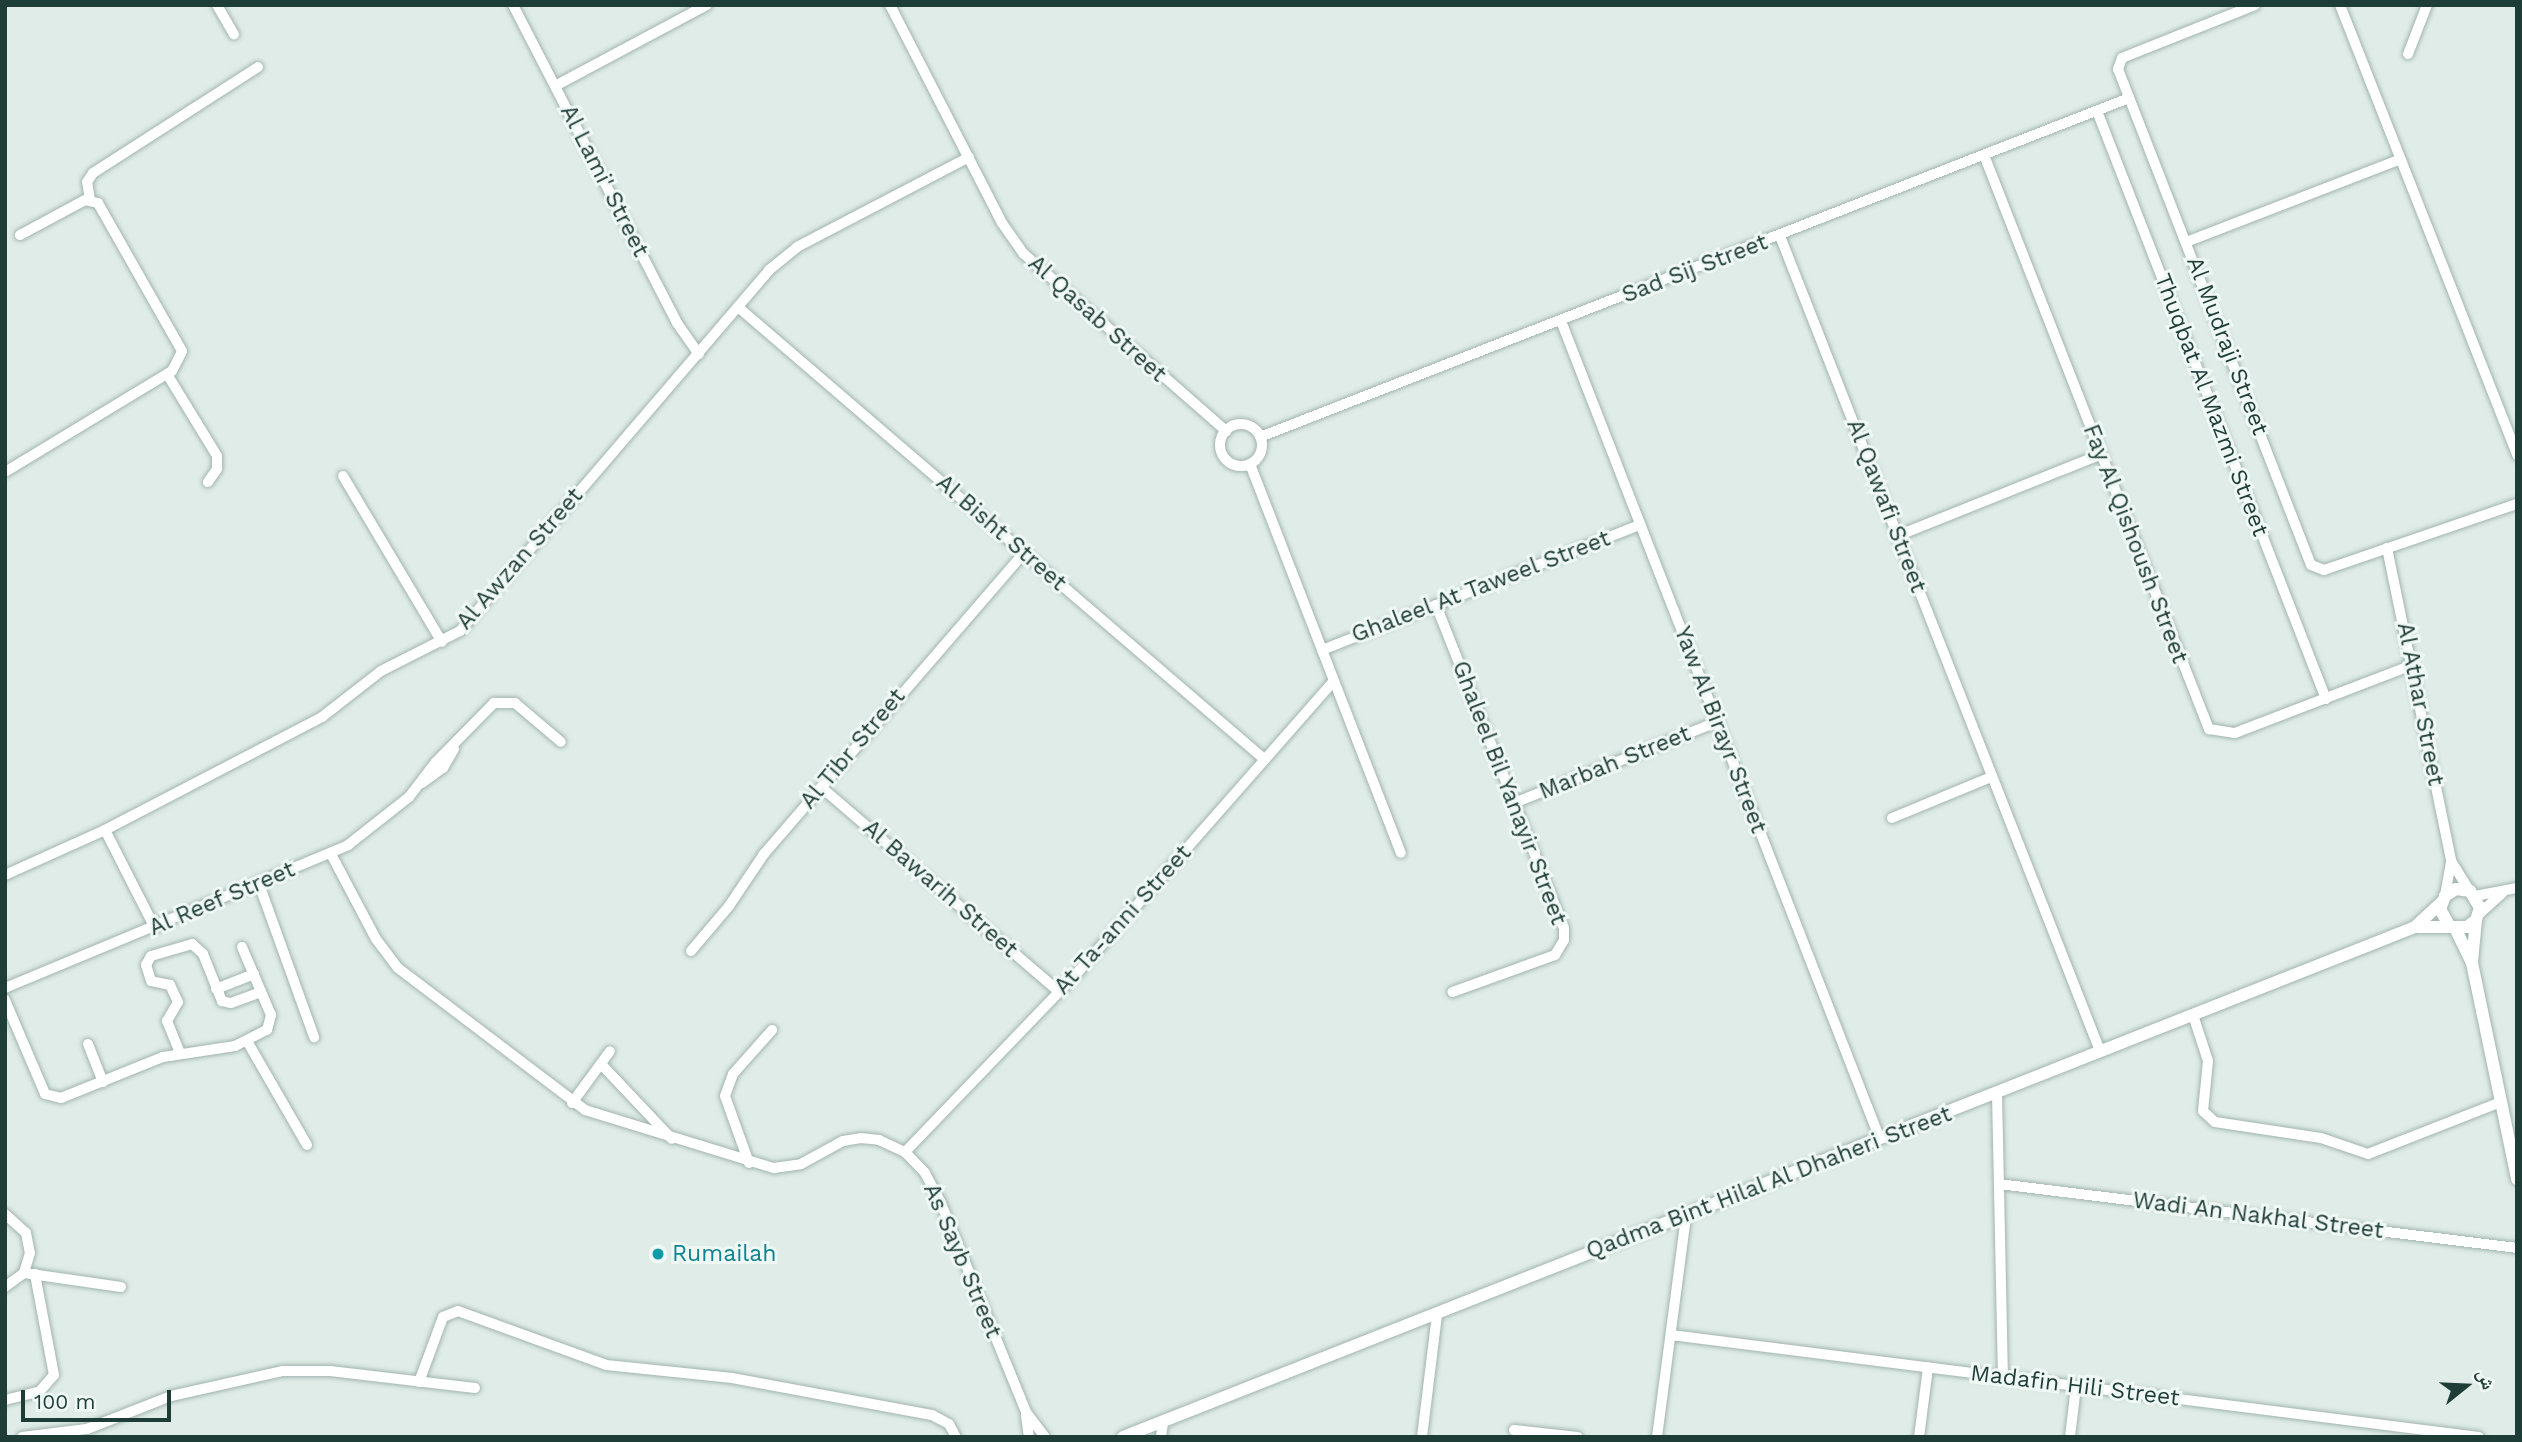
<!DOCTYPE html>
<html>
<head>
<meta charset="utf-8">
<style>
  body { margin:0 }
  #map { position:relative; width:2522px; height:1442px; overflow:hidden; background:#dfece7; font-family:"Work Sans","Noto Naskh Arabic",sans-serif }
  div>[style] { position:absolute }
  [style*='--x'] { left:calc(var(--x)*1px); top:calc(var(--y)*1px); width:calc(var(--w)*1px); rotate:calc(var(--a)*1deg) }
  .roads { filter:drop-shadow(0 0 2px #a2b4af) drop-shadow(0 0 2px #a2b4af) }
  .minor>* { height:10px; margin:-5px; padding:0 5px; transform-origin:5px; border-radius:5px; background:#fff }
  .minor>.ring { margin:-5px; padding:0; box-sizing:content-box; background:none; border:10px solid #fff; border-radius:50% }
  .tertiary>* { height:12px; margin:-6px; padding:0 6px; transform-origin:6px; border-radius:6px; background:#fff }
  .dots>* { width:19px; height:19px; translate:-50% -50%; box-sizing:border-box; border:4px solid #f0f8f5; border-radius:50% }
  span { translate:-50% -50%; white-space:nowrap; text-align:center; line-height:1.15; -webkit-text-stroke:6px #f0f8f5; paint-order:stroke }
  .street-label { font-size:23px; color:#1f3d37 }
  .culture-label { font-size:23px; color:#0d838f }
  .left { translate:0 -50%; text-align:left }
  .frame { position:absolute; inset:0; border:7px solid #1f3d37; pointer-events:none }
  .north { position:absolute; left:2431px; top:1351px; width:70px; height:70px; -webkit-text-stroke:5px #f0f8f5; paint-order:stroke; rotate:72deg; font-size:19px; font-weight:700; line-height:28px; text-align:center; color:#1f3d37 }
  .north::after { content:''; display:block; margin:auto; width:24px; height:32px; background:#1f3d37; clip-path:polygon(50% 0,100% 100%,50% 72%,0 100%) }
  .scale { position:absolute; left:21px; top:1390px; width:150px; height:32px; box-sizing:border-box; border:4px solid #1f3d37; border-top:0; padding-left:9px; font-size:21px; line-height:24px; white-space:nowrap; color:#1f3d37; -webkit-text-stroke:5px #f0f8f5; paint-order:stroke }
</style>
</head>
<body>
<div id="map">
  <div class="roads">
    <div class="minor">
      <i style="--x:217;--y:5;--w:34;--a:60"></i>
      <i style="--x:513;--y:5;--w:358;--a:62.7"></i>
      <i style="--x:677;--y:323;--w:38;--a:55"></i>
      <i style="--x:890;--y:5;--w:245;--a:62.8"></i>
      <i style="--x:1002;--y:223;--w:38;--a:55"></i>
      <i style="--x:1024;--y:254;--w:269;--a:41.2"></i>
      <i style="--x:2255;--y:5;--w:143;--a:158.3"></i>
      <i style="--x:2122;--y:58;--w:12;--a:110"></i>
      <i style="--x:2118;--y:69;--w:532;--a:68.74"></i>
      <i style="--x:2311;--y:565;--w:14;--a:21"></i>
      <i style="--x:2324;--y:570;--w:204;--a:-18.9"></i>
      <i style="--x:2340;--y:5;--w:484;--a:68.5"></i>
      <i style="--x:2408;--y:54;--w:53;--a:-68.8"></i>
      <i style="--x:555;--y:86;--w:172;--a:-28.1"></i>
      <i style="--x:2097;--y:111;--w:631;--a:68.72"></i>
      <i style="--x:1984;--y:155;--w:617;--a:68.6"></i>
      <i style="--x:2209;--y:729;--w:26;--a:9"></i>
      <i style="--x:2235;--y:733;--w:190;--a:-21"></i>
      <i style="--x:90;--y:200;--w:18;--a:-99"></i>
      <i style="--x:87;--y:182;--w:11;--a:-56"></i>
      <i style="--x:93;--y:173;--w:196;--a:-32.7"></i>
      <i style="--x:1780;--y:236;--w:876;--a:68.56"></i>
      <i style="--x:2186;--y:242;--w:230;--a:-21.1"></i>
      <i style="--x:738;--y:307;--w:694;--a:40.67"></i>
      <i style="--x:1561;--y:321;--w:878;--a:68.7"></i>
      <i style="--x:167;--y:374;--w:96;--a:58.6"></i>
      <i style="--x:217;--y:456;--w:13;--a:90"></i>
      <i style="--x:217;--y:469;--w:16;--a:125"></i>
      <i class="ring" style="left:1220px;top:424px;width:32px;height:32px"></i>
      <i style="--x:1260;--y:437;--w:933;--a:-21.31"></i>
      <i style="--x:1250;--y:464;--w:417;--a:68.8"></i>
      <i style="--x:5;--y:472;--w:195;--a:-31.2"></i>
      <i style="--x:172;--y:371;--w:22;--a:-63"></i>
      <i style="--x:182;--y:351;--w:170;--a:-119.6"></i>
      <i style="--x:98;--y:203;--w:13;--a:-167"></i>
      <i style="--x:85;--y:200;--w:74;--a:151.7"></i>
      <i style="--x:343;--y:476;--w:193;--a:59.2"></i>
      <i style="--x:1897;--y:536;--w:219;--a:-21.8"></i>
      <i style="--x:2387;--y:548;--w:319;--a:78.4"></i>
      <i style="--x:2451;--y:861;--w:36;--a:58"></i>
      <i style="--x:1436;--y:605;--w:347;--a:68.4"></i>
      <i style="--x:1564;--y:928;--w:12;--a:90"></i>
      <i style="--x:1564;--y:940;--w:17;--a:121"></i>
      <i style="--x:1555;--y:955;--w:109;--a:160.2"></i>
      <i style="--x:1322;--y:650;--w:342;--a:-21.5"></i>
      <i style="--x:422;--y:783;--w:26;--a:-36"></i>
      <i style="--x:443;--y:768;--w:22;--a:-60"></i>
      <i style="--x:821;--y:787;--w:313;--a:40.7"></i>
      <i style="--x:1514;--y:803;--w:219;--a:-21.8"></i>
      <i style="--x:1892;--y:818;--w:107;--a:-22.5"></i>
      <i style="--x:105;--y:830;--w:110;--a:63"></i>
      <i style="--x:331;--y:854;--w:96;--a:62.1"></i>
      <i style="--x:376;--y:939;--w:36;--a:53"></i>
      <i style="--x:398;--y:968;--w:235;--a:37.2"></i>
      <i style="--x:585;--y:1110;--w:198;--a:17.1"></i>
      <i style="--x:774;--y:1168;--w:27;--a:-8"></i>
      <i style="--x:801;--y:1164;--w:48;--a:-28.7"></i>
      <i style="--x:843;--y:1141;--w:18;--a:-9"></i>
      <i style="--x:861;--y:1138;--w:18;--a:6"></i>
      <i style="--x:879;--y:1140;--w:29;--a:25"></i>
      <i style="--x:905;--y:1152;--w:29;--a:46"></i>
      <i style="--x:925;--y:1173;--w:32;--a:62"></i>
      <i style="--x:940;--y:1201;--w:228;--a:67.8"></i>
      <i style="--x:1026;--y:1412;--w:31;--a:53"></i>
      <i style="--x:5;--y:875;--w:110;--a:-24.2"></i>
      <i style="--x:105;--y:830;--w:245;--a:-27.5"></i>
      <i style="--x:322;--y:717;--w:75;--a:-37.9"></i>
      <i style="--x:381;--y:671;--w:89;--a:-26.9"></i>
      <i style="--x:460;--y:631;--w:475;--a:-49.4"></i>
      <i style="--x:769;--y:270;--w:36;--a:-39"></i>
      <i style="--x:797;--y:247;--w:194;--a:-27.6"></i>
      <i style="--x:259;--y:884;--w:163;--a:70.2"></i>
      <i style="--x:2445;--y:896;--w:36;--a:-80"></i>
      <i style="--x:2475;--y:896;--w:43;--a:-10.8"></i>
      <i style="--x:2479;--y:914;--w:31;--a:-42"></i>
      <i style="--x:691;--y:951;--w:59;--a:-49.8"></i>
      <i style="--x:729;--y:906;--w:63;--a:-56.1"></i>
      <i style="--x:764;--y:854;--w:398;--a:-49.2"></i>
      <i style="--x:5;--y:988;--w:372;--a:-22.6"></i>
      <i style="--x:348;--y:845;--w:78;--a:-38.2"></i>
      <i style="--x:409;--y:797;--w:44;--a:-52.4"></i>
      <i style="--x:436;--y:762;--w:83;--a:-45.5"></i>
      <i style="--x:494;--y:703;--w:21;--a:0"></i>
      <i style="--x:515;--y:703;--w:60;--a:40.3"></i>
      <i style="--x:216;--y:989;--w:41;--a:-21.5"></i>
      <i style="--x:5;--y:1000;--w:102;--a:66.9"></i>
      <i style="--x:45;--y:1094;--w:16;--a:14"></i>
      <i style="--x:61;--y:1098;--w:110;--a:-21.9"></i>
      <i style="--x:163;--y:1057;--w:73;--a:-8.7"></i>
      <i style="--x:235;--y:1046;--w:36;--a:-27"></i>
      <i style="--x:267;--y:1030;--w:16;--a:-75"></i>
      <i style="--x:271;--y:1015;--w:74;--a:-113.1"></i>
      <i style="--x:2193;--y:1015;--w:48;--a:71.9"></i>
      <i style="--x:2208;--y:1061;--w:50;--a:95.7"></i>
      <i style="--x:2203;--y:1111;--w:16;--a:43"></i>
      <i style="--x:2215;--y:1122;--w:107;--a:8.6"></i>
      <i style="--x:2321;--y:1138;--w:50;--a:18.8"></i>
      <i style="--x:2368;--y:1154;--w:143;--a:-21.4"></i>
      <i style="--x:247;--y:1041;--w:120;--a:60"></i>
      <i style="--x:88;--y:1044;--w:41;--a:68.5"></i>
      <i style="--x:180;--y:1053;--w:35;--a:-112"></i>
      <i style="--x:167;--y:1021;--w:22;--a:-60"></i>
      <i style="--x:178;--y:1002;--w:19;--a:-115"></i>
      <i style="--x:170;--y:985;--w:19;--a:-168"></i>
      <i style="--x:151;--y:981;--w:17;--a:-107"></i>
      <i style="--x:146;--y:965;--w:10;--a:-61"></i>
      <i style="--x:151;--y:956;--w:43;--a:-16.3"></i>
      <i style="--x:192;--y:944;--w:15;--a:42"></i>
      <i style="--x:203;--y:954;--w:51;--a:68"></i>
      <i style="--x:222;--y:1001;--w:9;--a:13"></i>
      <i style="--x:231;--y:1003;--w:32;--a:-20"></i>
      <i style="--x:601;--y:1064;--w:103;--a:46.6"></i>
      <i style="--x:1997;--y:1093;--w:284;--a:88.8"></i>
      <i style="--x:572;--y:1103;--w:64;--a:-53.8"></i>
      <i style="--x:905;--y:1152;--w:251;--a:-46.1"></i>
      <i style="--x:1079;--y:971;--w:386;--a:-48.7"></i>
      <i style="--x:749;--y:1163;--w:71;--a:-109.7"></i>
      <i style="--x:725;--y:1096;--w:23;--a:-70"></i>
      <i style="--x:733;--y:1074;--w:59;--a:-48.4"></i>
      <i style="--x:1999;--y:1184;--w:522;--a:7.04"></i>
      <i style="--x:5;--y:1214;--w:28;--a:42"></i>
      <i style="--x:26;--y:1233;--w:20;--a:79"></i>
      <i style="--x:30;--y:1253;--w:21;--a:107"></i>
      <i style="--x:24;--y:1273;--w:24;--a:144"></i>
      <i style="--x:24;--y:1273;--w:98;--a:8.2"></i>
      <i style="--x:1671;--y:1335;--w:814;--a:7.19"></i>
      <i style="--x:419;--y:1382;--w:69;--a:-69.7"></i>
      <i style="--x:443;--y:1317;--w:16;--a:-22"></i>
      <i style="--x:458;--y:1311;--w:158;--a:20"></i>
      <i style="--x:606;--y:1365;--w:127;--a:5.9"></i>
      <i style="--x:732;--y:1378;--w:203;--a:10.5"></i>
      <i style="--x:932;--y:1415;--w:19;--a:28"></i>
      <i style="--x:949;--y:1424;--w:15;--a:62"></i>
      <i style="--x:5;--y:1400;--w:36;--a:-14"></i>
      <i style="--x:40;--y:1391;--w:21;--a:-49"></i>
      <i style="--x:54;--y:1375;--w:103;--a:-100.7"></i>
      <i style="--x:1026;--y:1416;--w:21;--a:82"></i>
      <i style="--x:1514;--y:1430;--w:64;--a:6.2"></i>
      <i style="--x:22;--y:1437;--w:65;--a:-7"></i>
      <i style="--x:87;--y:1429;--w:90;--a:-21.4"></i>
      <i style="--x:171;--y:1396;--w:115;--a:-12.6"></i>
      <i style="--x:283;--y:1371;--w:47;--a:0"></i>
      <i style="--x:330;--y:1371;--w:146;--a:6.7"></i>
      <i style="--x:1161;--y:1437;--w:15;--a:-82"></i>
      <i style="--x:1422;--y:1437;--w:124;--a:-83"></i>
      <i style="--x:1657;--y:1437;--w:222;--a:-82.5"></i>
      <i style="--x:1919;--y:1437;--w:70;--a:-82.6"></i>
      <i style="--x:2070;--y:1437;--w:50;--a:-83.2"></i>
    </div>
    <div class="tertiary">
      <i style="--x:2415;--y:927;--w:37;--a:-43"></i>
      <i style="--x:2455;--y:928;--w:39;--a:64"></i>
      <i style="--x:2472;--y:963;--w:221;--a:78.2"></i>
      <i style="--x:2472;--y:962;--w:42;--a:-84.6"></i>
      <i style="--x:1123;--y:1437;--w:1389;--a:-21.54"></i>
      <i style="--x:2415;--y:927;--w:52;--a:0"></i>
      <i style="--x:2467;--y:927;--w:11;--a:-38"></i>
      <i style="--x:2476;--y:920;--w:13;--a:-72"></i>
      <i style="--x:2480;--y:908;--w:20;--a:-120"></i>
      <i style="--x:2470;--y:891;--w:14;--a:-172"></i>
      <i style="--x:2456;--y:889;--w:13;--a:148"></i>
      <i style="--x:2445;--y:896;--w:14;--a:111"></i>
      <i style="--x:2440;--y:909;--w:18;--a:61"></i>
    </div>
  </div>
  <div class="dots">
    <i style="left:658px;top:1254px;background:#0f9aa8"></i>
  </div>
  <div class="street-label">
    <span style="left:604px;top:181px;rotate:63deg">Al Lami' Street</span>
    <span style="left:1695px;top:269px;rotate:-21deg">Sad Sij Street</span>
    <span style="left:1097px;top:319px;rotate:42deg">Al Qasab Street</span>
    <span style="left:2227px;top:346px;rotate:69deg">Al Mudraji Street</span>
    <span style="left:2211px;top:405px;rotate:69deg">Thuqbat Al Mazmi Street</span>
    <span style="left:1886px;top:506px;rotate:69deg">Al Qawafi Street</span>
    <span style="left:1001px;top:533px;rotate:41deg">Al Bisht Street</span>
    <span style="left:2135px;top:544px;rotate:69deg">Fay Al Qishoush Street</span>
    <span style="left:520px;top:559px;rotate:-49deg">Al Awzan Street</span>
    <span style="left:1481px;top:587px;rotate:-21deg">Ghaleel At Taweel Street</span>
    <span style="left:2420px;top:704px;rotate:79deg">Al Athar Street</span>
    <span style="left:1720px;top:730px;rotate:69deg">Yaw Al Birayr Street</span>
    <span style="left:853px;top:749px;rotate:-50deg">Al Tibr Street</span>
    <span style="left:1615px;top:763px;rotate:-22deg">Marbah Street</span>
    <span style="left:1509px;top:793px;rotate:69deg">Ghaleel Bil Yanayir Street</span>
    <span style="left:940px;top:889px;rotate:41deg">Al Bawarih Street</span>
    <span style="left:222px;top:899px;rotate:-23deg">Al Reef Street</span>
    <span style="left:1123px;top:920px;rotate:-48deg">At Ta-anni Street</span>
    <span style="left:1769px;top:1183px;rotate:-21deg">Qadma Bint Hilal Al Dhaheri Street</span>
    <span style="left:2258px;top:1216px;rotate:7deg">Wadi An Nakhal Street</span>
    <span style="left:962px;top:1261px;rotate:67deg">As Sayb Street</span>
    <span style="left:2075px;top:1386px;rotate:7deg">Madafin Hili Street</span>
  </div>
  <div class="culture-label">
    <span class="left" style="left:672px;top:1254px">Rumailah</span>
  </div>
  <div class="frame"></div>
  <div class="north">ش</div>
  <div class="scale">100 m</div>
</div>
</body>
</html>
